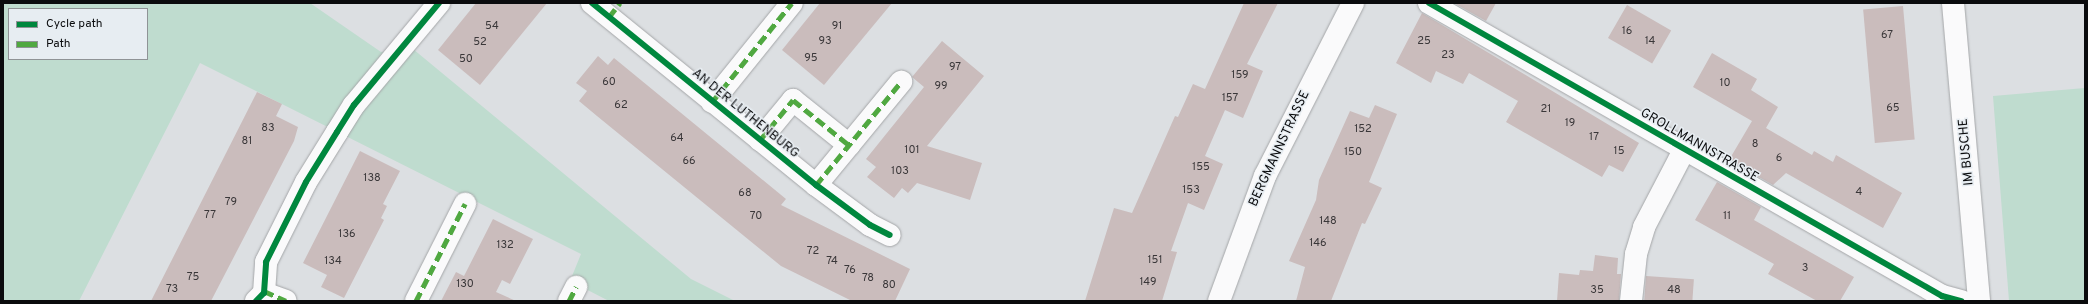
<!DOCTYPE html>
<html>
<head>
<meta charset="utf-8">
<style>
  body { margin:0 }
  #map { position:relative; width:2088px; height:304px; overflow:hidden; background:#dcdfe2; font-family:Overpass,sans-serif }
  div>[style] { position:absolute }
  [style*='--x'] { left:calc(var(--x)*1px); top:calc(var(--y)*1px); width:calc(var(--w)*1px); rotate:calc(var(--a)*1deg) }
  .green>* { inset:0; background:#bfdccf }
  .building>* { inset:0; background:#cabcbc; transform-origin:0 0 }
  .roads { filter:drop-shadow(0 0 1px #a4a6a8) drop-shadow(0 0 1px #a4a6a8) }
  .street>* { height:22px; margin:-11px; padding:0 11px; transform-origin:11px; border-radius:11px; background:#fafafb }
  .secondary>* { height:22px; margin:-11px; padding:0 11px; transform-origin:11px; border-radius:11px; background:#fafafb }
  .quiet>* { height:5px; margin-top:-2.5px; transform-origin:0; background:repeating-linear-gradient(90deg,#50a841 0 10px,transparent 0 15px) }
  .cycleway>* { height:6px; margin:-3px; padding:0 3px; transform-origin:3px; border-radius:3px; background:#00873e }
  span { translate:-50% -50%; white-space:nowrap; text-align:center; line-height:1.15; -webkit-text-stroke:3px #e7edf2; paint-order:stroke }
  .number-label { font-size:11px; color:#3a3739 }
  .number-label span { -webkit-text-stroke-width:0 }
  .street-label { font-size:13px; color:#0a0b0d }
  .frame { position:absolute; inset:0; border:4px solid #0a0b0d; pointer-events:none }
  .legend { position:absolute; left:8px; top:8px; width:140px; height:52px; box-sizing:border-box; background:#e7edf2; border:1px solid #8f9396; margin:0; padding:5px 7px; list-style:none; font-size:12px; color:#0a0b0d }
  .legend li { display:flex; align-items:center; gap:8px; height:20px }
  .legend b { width:20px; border:1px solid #8f9396 }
</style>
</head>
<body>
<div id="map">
  <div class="green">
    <i style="clip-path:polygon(evenodd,3px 3px,310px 3px,381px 52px,413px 49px,691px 279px,735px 301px,609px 301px,570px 281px,581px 254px,200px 63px,79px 301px,3px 301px,3px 3px,9px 9px,147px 9px,147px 59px,9px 59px,9px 9px)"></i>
    <i style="clip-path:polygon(2085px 88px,2085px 301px,2009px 301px,1993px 96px)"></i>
  </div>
  <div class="building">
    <i style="clip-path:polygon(476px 3px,547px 3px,480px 85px,438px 50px)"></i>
    <i style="clip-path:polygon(820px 3px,892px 3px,824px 85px,782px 50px)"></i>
    <i style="clip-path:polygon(1244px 3px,1278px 3px,1247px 64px,1263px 71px,1243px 118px,1225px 110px,1205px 156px,1223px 164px,1204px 210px,1188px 203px,1171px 251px,1177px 252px,1162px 301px,1085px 301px,1114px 208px,1132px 213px,1175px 116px,1178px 117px,1193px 84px,1205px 89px)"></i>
    <i style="clip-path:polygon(1454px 3px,1496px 3px,1486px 21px)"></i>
    <i style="left:1627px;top:5px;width:51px;height:38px;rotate:30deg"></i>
    <i style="left:1903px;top:6px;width:134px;height:40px;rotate:85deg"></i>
    <i style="clip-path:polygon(1422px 13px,1639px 143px,1623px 172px,1609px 165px,1602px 177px,1506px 122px,1518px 101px,1469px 73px,1463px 84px,1436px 71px,1431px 83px,1396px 63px)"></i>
    <i style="clip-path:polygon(942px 41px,984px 76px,927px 146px,982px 163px,970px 200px,917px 183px,908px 193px,902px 188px,894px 198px,867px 177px,876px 167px,866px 159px,924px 87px,912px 77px)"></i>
    <i style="clip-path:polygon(1712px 53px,1757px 79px,1751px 90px,1778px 107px,1766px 128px,1812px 155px,1814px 151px,1833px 162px,1836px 155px,1902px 193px,1883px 228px,1786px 173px,1773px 185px,1729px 160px,1752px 121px,1693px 87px)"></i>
    <i style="clip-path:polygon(598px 56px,608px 65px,614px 58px,786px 199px,781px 205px,910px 269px,895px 301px,852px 301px,781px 266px,597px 116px,579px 101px,587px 91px,576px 83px)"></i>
    <i style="clip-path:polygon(257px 92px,282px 104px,276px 116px,298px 127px,294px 141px,211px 301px,151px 301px)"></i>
    <i style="clip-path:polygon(1375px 105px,1397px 114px,1369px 182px,1382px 188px,1365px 224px,1362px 223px,1331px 301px,1296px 301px,1305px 267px,1289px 261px,1316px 200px,1319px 180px,1350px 111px,1369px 118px)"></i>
    <i style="clip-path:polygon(360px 151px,400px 171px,383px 204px,387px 206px,381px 218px,384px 220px,344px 298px,321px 287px,327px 275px,303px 263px)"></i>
    <i style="clip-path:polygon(1717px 182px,1761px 207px,1754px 220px,1854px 277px,1840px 301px,1817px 301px,1768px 274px,1774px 264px,1695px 220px)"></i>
    <i style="clip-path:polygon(493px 219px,533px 239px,510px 284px,502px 280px,496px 292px,516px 301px,441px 301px,456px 272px,464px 276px)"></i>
    <i style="clip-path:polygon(1595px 255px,1618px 258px,1617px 274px,1621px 274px,1619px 301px,1557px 301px,1559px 273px,1579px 275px,1580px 270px,1593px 271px)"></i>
    <i style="left:1646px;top:276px;width:48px;height:25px;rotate:4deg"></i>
  </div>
  <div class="roads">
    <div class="street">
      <i style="--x:592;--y:3;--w:289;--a:39.1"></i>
      <i style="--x:816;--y:185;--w:67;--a:36.5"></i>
      <i style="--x:870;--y:225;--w:22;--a:27"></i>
      <i style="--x:1429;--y:3;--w:591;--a:29.73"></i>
      <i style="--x:1942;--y:296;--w:20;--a:15"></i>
      <i style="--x:1953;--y:3;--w:299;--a:85"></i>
      <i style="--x:712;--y:102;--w:127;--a:-51.1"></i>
      <i style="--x:760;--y:140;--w:52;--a:-50.5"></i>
      <i style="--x:793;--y:100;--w:72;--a:38.8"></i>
      <i style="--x:816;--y:185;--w:134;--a:-50.5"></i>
      <i style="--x:264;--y:293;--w:23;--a:20"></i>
      <i style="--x:256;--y:301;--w:11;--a:-45"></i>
      <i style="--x:264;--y:293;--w:31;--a:-86"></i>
      <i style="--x:266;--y:262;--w:89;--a:-63.4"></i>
      <i style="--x:306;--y:182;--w:59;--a:-58.2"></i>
      <i style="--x:337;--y:132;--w:32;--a:-58"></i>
      <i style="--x:354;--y:105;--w:133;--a:-50.2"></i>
      <i style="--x:416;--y:301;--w:109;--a:-63.2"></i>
      <i style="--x:569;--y:301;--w:16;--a:-63"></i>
      <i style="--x:1631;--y:301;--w:47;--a:-83.9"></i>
      <i style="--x:1636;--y:254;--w:28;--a:-73"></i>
      <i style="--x:1644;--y:227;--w:87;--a:-62.5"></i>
    </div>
    <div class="secondary">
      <i style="--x:1219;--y:301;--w:133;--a:-69.8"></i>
      <i style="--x:1265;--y:176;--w:194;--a:-63"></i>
    </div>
  </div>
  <div class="quiet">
    <i style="--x:609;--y:17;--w:18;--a:-52"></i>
    <i style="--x:712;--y:102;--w:127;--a:-51.1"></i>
    <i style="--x:760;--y:140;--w:52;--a:-50.5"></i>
    <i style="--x:793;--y:100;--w:72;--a:38.8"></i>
    <i style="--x:816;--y:185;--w:134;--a:-50.5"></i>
    <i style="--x:264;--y:291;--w:24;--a:24"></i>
    <i style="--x:416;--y:301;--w:109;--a:-63.2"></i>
    <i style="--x:569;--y:301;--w:16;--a:-63"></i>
  </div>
  <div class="cycleway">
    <i style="--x:592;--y:3;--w:289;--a:39.1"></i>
    <i style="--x:816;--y:185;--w:67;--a:36.5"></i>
    <i style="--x:870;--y:225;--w:22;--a:27"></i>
    <i style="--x:1429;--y:3;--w:591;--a:29.73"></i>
    <i style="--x:1942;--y:296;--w:20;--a:15"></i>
    <i style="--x:256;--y:301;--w:11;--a:-45"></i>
    <i style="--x:264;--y:293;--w:31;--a:-86"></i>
    <i style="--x:266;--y:262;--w:89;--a:-63.4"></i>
    <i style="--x:306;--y:182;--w:59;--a:-58.2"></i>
    <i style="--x:337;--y:132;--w:32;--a:-58"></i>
    <i style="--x:354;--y:105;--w:133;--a:-50.2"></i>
  </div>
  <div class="number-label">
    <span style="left:492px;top:26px">54</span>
    <span style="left:837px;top:26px">91</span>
    <span style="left:1627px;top:31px">16</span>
    <span style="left:1887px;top:35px">67</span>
    <span style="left:825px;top:41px">93</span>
    <span style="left:1424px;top:41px">25</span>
    <span style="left:1650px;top:41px">14</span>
    <span style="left:480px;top:42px">52</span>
    <span style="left:1448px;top:55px">23</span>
    <span style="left:811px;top:58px">95</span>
    <span style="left:466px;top:59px">50</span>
    <span style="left:955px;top:67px">97</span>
    <span style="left:1240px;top:75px">159</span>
    <span style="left:609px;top:82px">60</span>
    <span style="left:1725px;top:83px">10</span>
    <span style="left:941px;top:86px">99</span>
    <span style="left:1230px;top:98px">157</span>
    <span style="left:621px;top:105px">62</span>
    <span style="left:1893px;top:108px">65</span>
    <span style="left:1546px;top:109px">21</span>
    <span style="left:1570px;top:123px">19</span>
    <span style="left:268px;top:128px">83</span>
    <span style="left:1363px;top:129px">152</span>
    <span style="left:1594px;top:137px">17</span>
    <span style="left:677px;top:138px">64</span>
    <span style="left:247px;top:141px">81</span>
    <span style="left:1755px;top:144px">8</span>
    <span style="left:912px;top:150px">101</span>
    <span style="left:1619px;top:151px">15</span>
    <span style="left:1353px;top:152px">150</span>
    <span style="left:1779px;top:158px">6</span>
    <span style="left:689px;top:161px">66</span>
    <span style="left:1201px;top:167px">155</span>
    <span style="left:900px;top:171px">103</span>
    <span style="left:372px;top:178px">138</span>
    <span style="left:1191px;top:190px">153</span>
    <span style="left:1859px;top:192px">4</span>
    <span style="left:745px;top:193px">68</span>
    <span style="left:231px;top:202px">79</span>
    <span style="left:210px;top:215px">77</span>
    <span style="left:756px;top:216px">70</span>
    <span style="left:1727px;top:216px">11</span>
    <span style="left:1328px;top:221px">148</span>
    <span style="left:347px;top:234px">136</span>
    <span style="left:1318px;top:243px">146</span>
    <span style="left:505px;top:245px">132</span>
    <span style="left:813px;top:251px">72</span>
    <span style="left:1155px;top:260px">151</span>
    <span style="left:333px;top:261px">134</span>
    <span style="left:832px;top:261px">74</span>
    <span style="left:1805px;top:268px">3</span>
    <span style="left:850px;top:270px">76</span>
    <span style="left:193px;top:277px">75</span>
    <span style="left:868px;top:278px">78</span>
    <span style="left:1148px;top:282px">149</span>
    <span style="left:465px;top:284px">130</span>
    <span style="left:889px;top:285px">80</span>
    <span style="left:172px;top:289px">73</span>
    <span style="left:1597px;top:290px">35</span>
    <span style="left:1674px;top:290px">48</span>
  </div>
  <div class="street-label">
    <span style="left:745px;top:114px;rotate:39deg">AN DER LUTHENBURG</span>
    <span style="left:1699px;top:146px;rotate:30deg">GROLLMANNSTRASSE</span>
    <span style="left:1280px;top:149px;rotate:-65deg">BERGMANNSTRASSE</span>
    <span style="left:1967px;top:152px;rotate:-95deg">IM BUSCHE</span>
  </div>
  <div class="frame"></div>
  <ul class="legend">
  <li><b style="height:5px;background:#00873e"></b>Cycle path</li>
  <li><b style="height:5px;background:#50a841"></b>Path</li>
  </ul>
</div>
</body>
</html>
